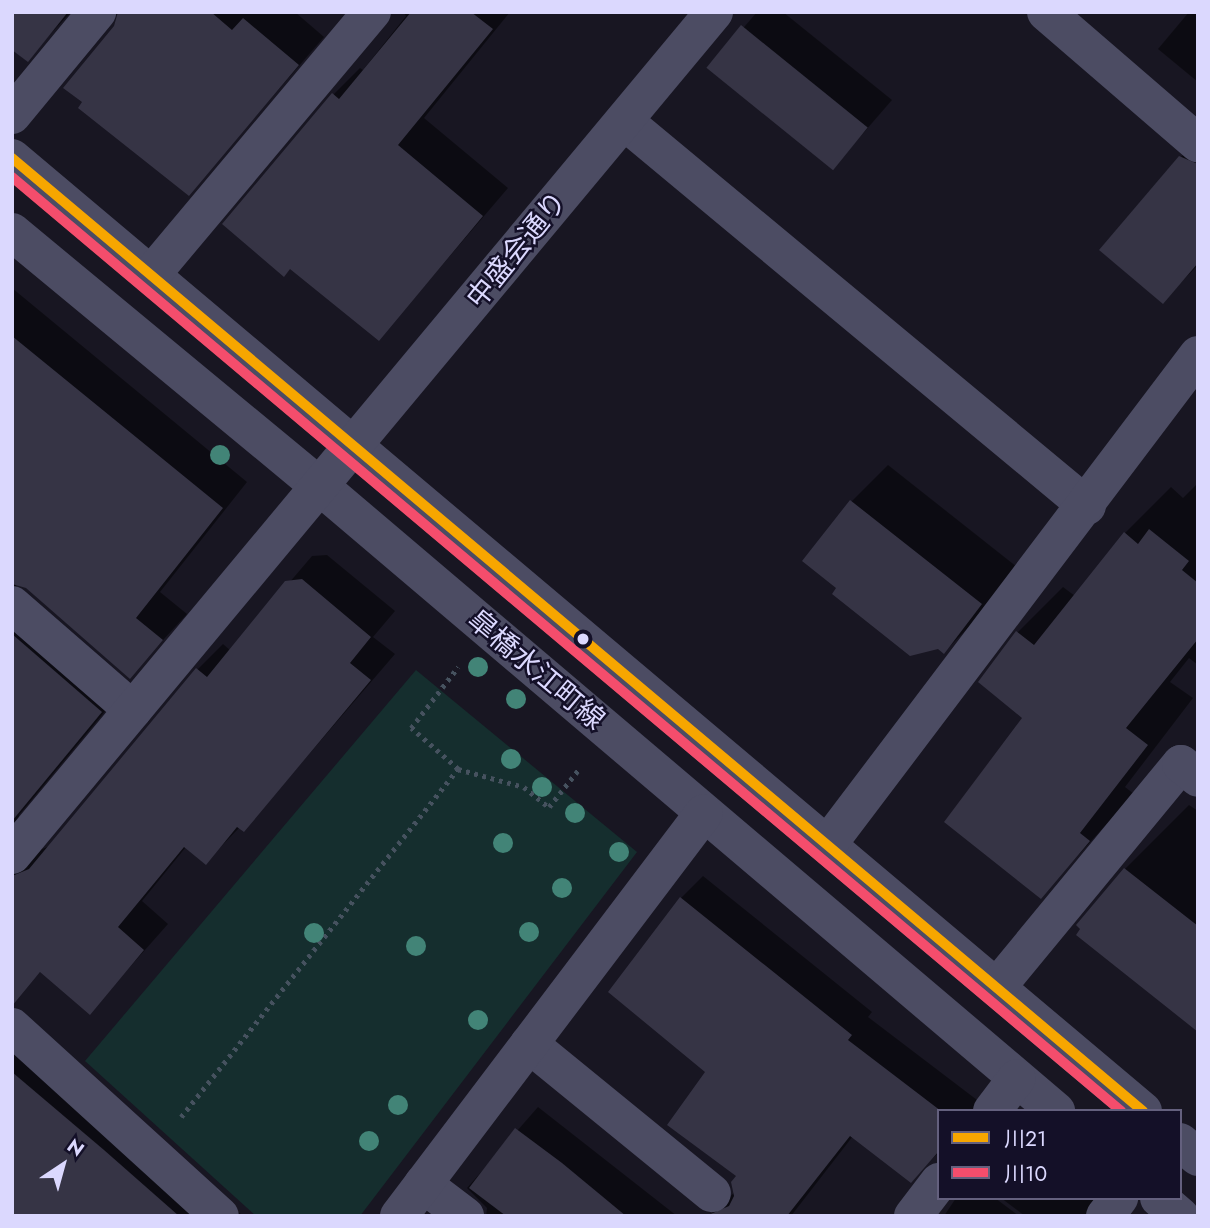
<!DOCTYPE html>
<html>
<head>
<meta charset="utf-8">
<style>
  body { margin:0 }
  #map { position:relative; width:1210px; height:1228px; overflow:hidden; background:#181622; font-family:Jost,"Noto Sans JP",sans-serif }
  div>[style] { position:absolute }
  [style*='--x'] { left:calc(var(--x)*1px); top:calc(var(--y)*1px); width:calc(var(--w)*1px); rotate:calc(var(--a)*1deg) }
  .green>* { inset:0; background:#152e2e }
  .shadow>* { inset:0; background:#0007 }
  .building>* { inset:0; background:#363445; transform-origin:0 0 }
  .path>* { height:4.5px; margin-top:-2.25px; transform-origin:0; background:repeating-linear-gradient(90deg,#46525f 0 3.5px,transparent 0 8.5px) }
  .minor>* { height:38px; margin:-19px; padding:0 19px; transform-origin:19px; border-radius:19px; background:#4c4c63 }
  .bus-1>* { height:10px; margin:-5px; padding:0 5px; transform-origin:5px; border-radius:5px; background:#f7a600 }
  .bus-2>* { height:10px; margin:-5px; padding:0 5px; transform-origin:5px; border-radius:5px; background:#f44d6c }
  .trees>* { width:20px; height:20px; margin:-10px; border-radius:50%; background:#428477 }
  .dots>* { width:19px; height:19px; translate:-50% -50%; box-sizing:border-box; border:4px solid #141028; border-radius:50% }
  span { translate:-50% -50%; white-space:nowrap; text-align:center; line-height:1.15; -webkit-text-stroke:5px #141028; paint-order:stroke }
  .street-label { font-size:28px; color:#dbd8fe }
  .frame { position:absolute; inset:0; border:14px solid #dbd8fe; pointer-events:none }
  .legend { position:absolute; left:937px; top:1109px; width:245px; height:91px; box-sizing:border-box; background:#141028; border:2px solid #64607e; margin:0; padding:9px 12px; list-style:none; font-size:21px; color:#dbd8fe }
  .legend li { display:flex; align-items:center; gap:14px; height:35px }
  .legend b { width:35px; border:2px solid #64607e }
  .north { position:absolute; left:28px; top:1130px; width:70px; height:70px; -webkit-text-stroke:5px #141028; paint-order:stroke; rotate:36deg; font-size:19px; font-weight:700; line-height:28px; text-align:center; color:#dbd8fe }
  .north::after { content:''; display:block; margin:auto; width:24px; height:32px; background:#dbd8fe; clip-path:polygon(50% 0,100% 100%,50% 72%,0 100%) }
</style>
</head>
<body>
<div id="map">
  <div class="green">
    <i style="clip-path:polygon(416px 670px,637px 852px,360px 1216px,256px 1216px,85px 1061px)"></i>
  </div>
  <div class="shadow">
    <i style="clip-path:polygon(12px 12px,71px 12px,27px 59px)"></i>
    <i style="clip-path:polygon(118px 12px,295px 12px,324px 37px,188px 194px)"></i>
    <i style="clip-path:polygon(403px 12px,510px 12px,424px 118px,508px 188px,379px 339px,334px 94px,360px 68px,363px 70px,406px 16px)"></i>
    <i style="clip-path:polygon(757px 12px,783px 12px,892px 100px,833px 168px,709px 68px)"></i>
    <i style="clip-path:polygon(1189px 12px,1198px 12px,1198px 82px,1158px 49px)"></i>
    <i style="clip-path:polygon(1198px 140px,1198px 265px,1162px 302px,1178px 160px)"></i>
    <i style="clip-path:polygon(12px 288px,247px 482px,160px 592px,187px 614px,130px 676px,27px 587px,15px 584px,23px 596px,126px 686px,19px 815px,16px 836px,34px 852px,50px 846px,198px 669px,223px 644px,231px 651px,312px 556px,327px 555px,395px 611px,373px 637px,395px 654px,244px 830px,240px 827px,205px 863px,186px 847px,142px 901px,168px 924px,90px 1012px,41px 971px,27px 985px,12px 973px)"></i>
    <i style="clip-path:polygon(888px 465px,1017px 567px,980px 616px,944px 652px,839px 588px,851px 502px)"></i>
    <i style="clip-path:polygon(1196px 485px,1198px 665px,1189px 658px,1170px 682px,1193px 698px,1125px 787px,1134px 794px,1041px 896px,1025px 718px,980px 682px,1018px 632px,1063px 587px,1075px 596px,1125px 533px,1171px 487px,1183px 498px)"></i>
    <i style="clip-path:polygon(1189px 805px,1198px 811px,1198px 1029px,1125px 869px)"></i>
    <i style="clip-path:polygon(703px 876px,872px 1012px,868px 1017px,981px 1103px,974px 1111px,939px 1111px,939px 1152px,911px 1181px,853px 1136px,791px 1216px,708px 1216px,735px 1192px,738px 1176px,707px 1072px,681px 898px)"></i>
    <i style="clip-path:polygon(12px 1033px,143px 1128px,243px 1216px,12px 1216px)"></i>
    <i style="clip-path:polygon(538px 1107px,677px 1216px,486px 1216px,487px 1208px,467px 1188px)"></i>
    <i style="clip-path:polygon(956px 1198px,995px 1198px,1019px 1216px,944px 1216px)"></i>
    <i style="clip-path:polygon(1001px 1198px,1093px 1198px,1114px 1216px,1025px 1216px)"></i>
  </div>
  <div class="building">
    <i style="clip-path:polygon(12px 12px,68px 12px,28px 62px,12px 50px)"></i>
    <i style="clip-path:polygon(118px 12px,211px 12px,232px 30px,243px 18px,299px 65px,189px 196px,78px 108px,82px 102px,63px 88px,114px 26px)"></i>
    <i style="clip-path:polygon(411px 12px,471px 12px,493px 29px,398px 145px,483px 216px,379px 341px,290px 269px,284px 277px,222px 224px,332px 93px,339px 99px)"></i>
    <i style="left:741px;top:25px;width:163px;height:55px;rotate:39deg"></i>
    <i style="clip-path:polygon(1179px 156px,1198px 164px,1198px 263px,1163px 304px,1099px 250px)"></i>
    <i style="clip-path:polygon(12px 336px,223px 508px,136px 618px,163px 640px,130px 679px,26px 588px,12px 584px)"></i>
    <i style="clip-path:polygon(850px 500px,982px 604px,944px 654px,938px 649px,910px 656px,832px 594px,836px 588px,802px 561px)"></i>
    <i style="clip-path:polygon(1149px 529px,1189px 561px,1182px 570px,1198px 583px,1198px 639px,1126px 728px,1148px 745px,1080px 833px,1090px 841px,1041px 899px,944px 822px,1022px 718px,978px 682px,1016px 631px,1034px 645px,1124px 532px,1138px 544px)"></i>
    <i style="clip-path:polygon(302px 579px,371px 637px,350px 663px,371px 680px,244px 832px,237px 827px,206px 865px,184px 847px,118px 927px,144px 950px,90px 1015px,40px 972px,12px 1006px,12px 876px,29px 869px,196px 668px,207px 677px,285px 581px)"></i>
    <i style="clip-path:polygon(12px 634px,102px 712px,12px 821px)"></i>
    <i style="clip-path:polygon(1124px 868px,1198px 926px,1198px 1032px,1076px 935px,1080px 929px,1076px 925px)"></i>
    <i style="clip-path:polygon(680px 897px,852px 1035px,848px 1040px,941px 1111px,939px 1151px,911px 1183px,850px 1136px,787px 1216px,706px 1216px,729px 1206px,734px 1196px,731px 1182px,736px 1176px,667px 1125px,705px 1072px,608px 992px)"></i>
    <i style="clip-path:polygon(12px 1072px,104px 1150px,179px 1216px,12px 1216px)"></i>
    <i style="clip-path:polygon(515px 1128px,562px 1163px,626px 1216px,506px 1216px,469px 1188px)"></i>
  </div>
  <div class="path">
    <i style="--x:458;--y:769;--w:68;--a:15.3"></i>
    <i style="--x:524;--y:787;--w:32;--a:39"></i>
    <i style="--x:549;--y:807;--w:48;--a:-51.7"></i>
    <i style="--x:181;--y:1117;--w:445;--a:-51.5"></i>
    <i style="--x:458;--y:769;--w:62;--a:-138.9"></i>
    <i style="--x:411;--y:728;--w:77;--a:-52.4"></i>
  </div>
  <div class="minor">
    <i style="--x:1046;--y:12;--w:201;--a:40.8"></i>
    <i style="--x:12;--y:115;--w:134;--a:-50.5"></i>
    <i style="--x:624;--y:121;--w:602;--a:39.74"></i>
    <i style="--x:12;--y:158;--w:1479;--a:40.12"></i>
    <i style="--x:12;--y:232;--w:402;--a:39.6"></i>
    <i style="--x:322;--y:488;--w:963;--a:40.32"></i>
    <i style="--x:151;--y:275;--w:344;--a:-50"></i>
    <i style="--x:12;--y:605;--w:160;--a:41"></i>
    <i style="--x:828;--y:844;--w:613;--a:-52.89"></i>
    <i style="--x:12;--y:855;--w:1097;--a:-50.21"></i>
    <i style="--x:997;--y:987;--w:289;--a:-50.5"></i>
    <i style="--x:1181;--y:764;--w:22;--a:39"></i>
    <i style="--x:12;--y:1027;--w:281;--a:42.3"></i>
    <i style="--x:529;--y:1044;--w:236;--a:39.2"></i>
    <i style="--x:992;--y:1111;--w:41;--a:-52.9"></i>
    <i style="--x:1180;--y:1142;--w:23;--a:40"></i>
    <i style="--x:423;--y:1184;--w:53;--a:37.3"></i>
    <i style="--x:1159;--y:1198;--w:28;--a:41"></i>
    <i style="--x:399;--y:1216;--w:505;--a:-52.88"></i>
    <i style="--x:913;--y:1216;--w:43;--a:-52.6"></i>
    <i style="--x:1105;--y:1216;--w:23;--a:-52"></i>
  </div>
  <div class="bus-1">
    <i style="--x:12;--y:158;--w:1479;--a:40.12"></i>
  </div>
  <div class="bus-2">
    <i style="--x:12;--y:177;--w:1450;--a:40.1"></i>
  </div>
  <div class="trees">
    <i style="left:220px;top:455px"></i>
    <i style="left:478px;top:667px"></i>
    <i style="left:516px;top:699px"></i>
    <i style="left:511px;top:759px"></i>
    <i style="left:542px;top:787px"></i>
    <i style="left:575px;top:813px"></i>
    <i style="left:503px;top:843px"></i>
    <i style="left:619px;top:852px"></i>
    <i style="left:562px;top:888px"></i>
    <i style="left:529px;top:932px"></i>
    <i style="left:314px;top:933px"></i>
    <i style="left:416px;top:946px"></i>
    <i style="left:478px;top:1020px"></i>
    <i style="left:398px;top:1105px"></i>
    <i style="left:369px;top:1141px"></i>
  </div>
  <div class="dots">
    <i style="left:583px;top:639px;background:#dbd8fe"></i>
  </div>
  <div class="street-label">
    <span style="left:517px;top:250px;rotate:-51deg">中盛会通り</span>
    <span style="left:536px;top:670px;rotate:40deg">皐橋水江町線</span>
  </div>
  <div class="frame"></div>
  <ul class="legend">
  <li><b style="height:9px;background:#f7a600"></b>川21</li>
  <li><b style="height:9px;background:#f44d6c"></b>川10</li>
  </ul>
  <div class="north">N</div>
</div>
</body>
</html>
